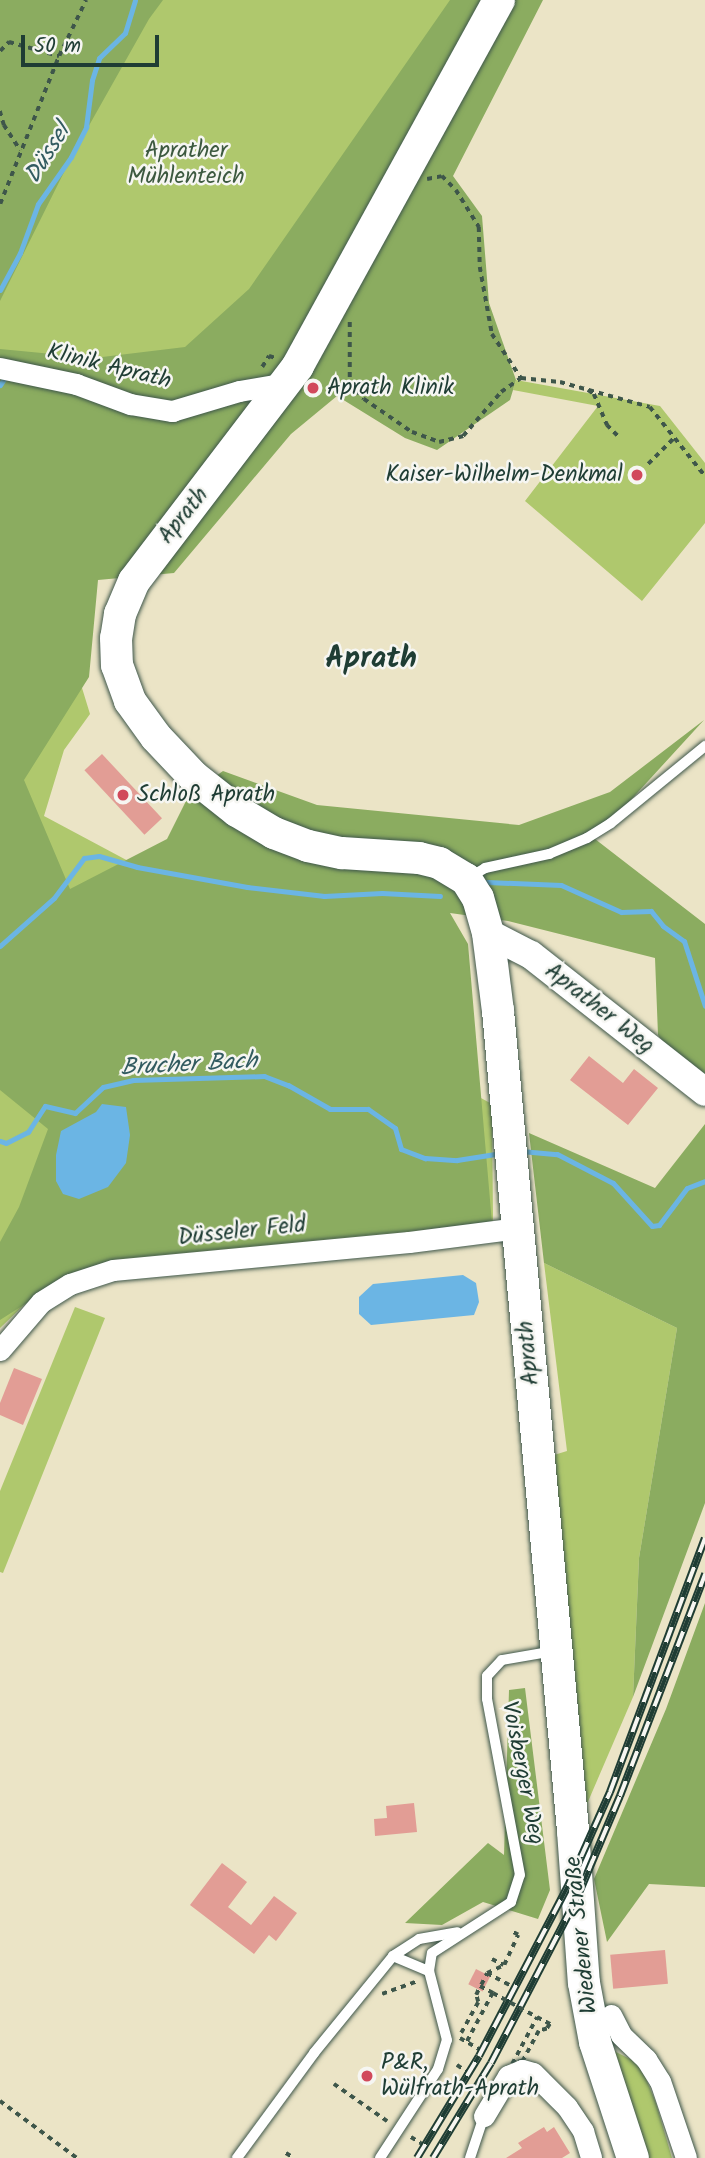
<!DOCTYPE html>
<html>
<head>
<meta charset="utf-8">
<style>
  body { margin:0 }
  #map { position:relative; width:705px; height:2158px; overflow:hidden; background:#ebe4c6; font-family:Kalam,sans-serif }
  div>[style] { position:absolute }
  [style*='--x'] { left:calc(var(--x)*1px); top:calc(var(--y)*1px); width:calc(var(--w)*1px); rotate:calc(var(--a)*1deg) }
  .green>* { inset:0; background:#afc86d }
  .forest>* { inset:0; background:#8bac60 }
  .water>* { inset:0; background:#6bb5e4 }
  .stream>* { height:5px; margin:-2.5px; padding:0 2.5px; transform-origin:2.5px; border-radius:2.5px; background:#6bb5e4 }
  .building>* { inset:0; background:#e29d95; transform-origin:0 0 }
  .path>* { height:3.5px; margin-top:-1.75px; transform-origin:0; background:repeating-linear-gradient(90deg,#3e564a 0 5px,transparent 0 10px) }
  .roads { filter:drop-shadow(0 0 2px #3e564a) drop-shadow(0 0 2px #3e564a) }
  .service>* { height:10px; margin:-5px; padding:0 5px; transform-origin:5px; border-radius:5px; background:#fff }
  .minor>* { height:21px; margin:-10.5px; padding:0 10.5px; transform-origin:10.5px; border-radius:10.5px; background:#fff }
  .tertiary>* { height:28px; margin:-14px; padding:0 14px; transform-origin:14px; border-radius:14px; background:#fff }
  .secondary>* { height:32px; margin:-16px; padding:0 16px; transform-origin:16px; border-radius:16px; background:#fff }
  .rail>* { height:8px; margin-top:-4px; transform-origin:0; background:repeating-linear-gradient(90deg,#f6f6f2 0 16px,#1f3d34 0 32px); box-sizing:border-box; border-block:2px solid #1f3d34 }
  .path-bridge>* { height:3.5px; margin-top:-1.75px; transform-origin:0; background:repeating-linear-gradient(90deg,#3e564a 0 5px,transparent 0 10px) }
  .dots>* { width:19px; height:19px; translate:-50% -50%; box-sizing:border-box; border:4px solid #f6f6f2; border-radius:50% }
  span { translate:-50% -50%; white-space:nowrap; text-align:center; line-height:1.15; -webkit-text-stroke:5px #f6f6f2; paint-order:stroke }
  .park-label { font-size:23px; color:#3c593f }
  .street-label { font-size:23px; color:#1f3d34 }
  .poi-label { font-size:23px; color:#1f3d34 }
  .left { translate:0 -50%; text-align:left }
  .right { translate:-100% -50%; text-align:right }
  .water-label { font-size:24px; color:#325b60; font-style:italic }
  .district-label { font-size:30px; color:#1f3d34; font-weight:700 }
  .scale { position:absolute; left:21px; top:35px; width:138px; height:32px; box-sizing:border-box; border:4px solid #1f3d34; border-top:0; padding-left:9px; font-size:21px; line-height:24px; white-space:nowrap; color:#1f3d34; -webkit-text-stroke:5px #f6f6f2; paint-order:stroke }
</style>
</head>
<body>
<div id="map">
  <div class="green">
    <i style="clip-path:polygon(85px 0,460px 0,86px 593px,71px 652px,90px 714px,64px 750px,44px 816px,132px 863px,351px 1028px,492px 1104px,493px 1221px,47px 1283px,0 1328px,0 201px)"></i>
    <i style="clip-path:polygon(516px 380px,660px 406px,705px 463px,705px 523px,642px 601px,525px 501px,598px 406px,513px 390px)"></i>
    <i style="clip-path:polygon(544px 1263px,677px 1328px,639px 1558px,633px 1697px,587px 1804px,554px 1455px,567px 1451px)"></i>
    <i style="clip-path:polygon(75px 1307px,105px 1318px,3px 1573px,0 1572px,0 1491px)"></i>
    <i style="clip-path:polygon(614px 2051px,640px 2064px,656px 2103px,672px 2158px,648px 2158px)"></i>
  </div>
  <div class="forest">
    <i style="clip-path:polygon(0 0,163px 0,149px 19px,73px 154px,0 301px)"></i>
    <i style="clip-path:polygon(450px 0,543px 0,453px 176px,482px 216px,489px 303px,516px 380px,510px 400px,437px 450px,405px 438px,337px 396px,291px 434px,174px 573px,98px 580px,89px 677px,24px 780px,70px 889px,167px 839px,189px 795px,223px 771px,317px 805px,519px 825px,610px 792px,704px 720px,595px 839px,705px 924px,705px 1105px,658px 1035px,655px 958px,508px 921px,450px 913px,468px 944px,492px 1223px,116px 1259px,69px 1276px,0 1320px,0 1242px,19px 1207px,48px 1129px,0 1090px,0 349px,94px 358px,185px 347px,249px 289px)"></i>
    <i style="clip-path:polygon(705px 1124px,705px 1503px,633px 1697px,639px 1558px,677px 1328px,544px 1263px,529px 1133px,655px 1188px)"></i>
    <i style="clip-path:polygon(705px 1603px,705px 1887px,649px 1884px,607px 1942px,594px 1879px,666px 1709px)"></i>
    <i style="clip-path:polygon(525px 1688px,550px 1890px,538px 1919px,483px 1902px,442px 1925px,405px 1923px,488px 1843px,504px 1855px,509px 1690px)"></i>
  </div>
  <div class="water">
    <i style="clip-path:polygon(102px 1104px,126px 1107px,130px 1135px,126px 1163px,108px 1187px,79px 1199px,63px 1194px,56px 1181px,56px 1155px,61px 1131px,96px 1112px)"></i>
    <i style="clip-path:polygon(463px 1275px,476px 1283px,479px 1302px,474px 1315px,371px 1325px,359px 1314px,359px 1297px,373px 1284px)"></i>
  </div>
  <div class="stream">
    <i style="--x:0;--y:290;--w:42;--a:-61.6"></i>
    <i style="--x:20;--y:253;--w:52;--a:-69.8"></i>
    <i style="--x:38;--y:204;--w:57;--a:-54.9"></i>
    <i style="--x:71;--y:157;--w:34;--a:-63"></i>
    <i style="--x:86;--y:127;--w:47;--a:-82.7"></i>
    <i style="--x:92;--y:80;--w:23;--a:-72"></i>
    <i style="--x:99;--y:58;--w:36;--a:-44"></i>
    <i style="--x:125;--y:33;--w:34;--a:-73"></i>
    <i style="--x:0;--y:385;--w:7;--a:-56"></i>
    <i style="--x:487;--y:882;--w:74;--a:2.3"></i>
    <i style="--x:561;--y:885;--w:66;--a:24.2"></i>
    <i style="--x:621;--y:912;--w:30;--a:-2"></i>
    <i style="--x:651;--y:911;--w:19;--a:51"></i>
    <i style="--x:663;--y:926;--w:26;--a:36"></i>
    <i style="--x:684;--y:941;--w:68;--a:72.1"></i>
    <i style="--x:0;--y:946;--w:72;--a:-41.6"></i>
    <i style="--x:54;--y:898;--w:50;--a:-53.1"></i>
    <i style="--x:84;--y:858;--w:15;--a:-8"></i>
    <i style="--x:99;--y:856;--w:40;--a:16"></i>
    <i style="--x:137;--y:867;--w:112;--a:10.3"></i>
    <i style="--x:247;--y:887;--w:78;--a:6.7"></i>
    <i style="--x:324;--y:896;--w:58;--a:-3"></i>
    <i style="--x:382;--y:893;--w:58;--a:3"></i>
    <i style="--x:0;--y:1141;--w:6;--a:18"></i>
    <i style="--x:6;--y:1143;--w:25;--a:-27"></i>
    <i style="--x:28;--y:1132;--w:31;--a:-57"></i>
    <i style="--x:45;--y:1106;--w:31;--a:13"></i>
    <i style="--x:75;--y:1113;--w:38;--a:-43"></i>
    <i style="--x:103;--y:1087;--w:31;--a:-13"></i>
    <i style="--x:133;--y:1080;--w:131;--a:-1.7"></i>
    <i style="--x:264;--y:1076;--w:26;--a:21"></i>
    <i style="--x:288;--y:1085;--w:48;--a:29.7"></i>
    <i style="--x:330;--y:1109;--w:38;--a:0"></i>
    <i style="--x:368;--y:1109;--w:33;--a:35"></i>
    <i style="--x:395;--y:1128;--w:22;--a:74"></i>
    <i style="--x:401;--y:1149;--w:26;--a:21"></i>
    <i style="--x:425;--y:1158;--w:32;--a:4"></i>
    <i style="--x:457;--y:1160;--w:45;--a:-9"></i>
    <i style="--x:521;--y:1151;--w:36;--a:5"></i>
    <i style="--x:557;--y:1154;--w:63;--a:27.4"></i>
    <i style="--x:613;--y:1183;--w:58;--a:47.8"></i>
    <i style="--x:652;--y:1226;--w:7;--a:-8"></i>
    <i style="--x:659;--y:1225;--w:46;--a:-52.9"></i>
    <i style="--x:687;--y:1188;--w:19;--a:-21"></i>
  </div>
  <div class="building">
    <i style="left:102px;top:754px;width:88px;height:24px;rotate:47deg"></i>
    <i style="clip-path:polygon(589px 1056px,623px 1083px,634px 1069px,658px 1088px,628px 1125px,570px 1080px)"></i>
    <i style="clip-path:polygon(14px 1368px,42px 1379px,23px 1425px,0 1415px,0 1403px)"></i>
    <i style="clip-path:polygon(414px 1803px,417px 1832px,375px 1836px,374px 1819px,387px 1818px,386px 1806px)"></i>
    <i style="clip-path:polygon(222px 1863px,247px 1882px,228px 1907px,251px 1925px,274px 1896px,297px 1913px,276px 1941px,269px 1935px,254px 1954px,190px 1905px)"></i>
    <i style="left:665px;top:1950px;width:34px;height:55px;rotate:85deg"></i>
    <i style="left:476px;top:1969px;width:16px;height:17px;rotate:27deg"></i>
    <i style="clip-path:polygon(544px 2127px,547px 2132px,554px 2127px,570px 2153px,562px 2158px,506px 2158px,522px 2148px,518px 2143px)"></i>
  </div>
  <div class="path">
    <i style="--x:0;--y:51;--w:13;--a:-45"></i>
    <i style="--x:9;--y:42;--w:52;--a:15.6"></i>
    <i style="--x:0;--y:111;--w:15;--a:74"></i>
    <i style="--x:4;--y:125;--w:30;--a:57"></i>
    <i style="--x:427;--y:179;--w:15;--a:-11"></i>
    <i style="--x:442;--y:176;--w:20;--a:45"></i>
    <i style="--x:456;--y:190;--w:44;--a:58.1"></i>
    <i style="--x:479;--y:227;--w:40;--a:88.6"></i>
    <i style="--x:480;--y:267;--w:68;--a:79.8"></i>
    <i style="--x:492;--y:334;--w:53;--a:56.6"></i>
    <i style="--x:0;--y:204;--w:159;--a:-68.3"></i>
    <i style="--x:59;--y:56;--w:62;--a:-64.3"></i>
    <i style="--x:350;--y:322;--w:61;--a:90"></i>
    <i style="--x:350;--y:383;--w:21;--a:49"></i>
    <i style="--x:364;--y:399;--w:58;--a:34.5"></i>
    <i style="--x:412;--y:432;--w:29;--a:20"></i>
    <i style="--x:439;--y:442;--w:25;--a:-14"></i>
    <i style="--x:463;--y:436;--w:58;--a:-49.2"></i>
    <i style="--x:501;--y:392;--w:24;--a:-35"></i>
    <i style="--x:521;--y:378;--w:39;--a:6"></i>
    <i style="--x:560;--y:382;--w:93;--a:15.5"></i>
    <i style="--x:650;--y:407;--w:88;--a:51.4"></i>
    <i style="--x:262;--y:367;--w:13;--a:-58"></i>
    <i style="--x:269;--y:356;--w:7;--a:16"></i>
    <i style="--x:588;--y:390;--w:7;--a:34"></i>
    <i style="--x:594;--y:394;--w:34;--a:67"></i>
    <i style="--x:607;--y:425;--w:16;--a:45"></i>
    <i style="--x:648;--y:464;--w:37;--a:-45"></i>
    <i style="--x:492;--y:1959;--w:13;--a:27"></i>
    <i style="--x:487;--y:1973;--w:30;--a:28"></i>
    <i style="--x:481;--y:1985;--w:13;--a:-63"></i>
    <i style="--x:487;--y:1973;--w:19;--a:-25"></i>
    <i style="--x:504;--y:1965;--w:33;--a:-65"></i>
    <i style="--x:518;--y:1935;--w:9;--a:-153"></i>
    <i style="--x:382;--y:1994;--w:37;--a:-20"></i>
    <i style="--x:537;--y:2017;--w:15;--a:28"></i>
    <i style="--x:550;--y:2024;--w:6;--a:121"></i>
    <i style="--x:547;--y:2029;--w:8;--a:166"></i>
    <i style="--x:539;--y:2031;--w:34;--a:118"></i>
    <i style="--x:523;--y:2061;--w:11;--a:165"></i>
    <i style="--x:512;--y:2064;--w:53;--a:-62"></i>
    <i style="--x:461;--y:2033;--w:35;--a:-61"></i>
    <i style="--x:478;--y:2002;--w:7;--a:-106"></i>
    <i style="--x:476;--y:1995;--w:10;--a:-66"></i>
    <i style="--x:480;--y:1986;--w:15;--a:28"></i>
    <i style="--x:493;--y:1993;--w:55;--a:118"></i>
    <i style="--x:460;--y:2038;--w:22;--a:30"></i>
    <i style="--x:457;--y:2065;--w:11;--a:34"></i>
    <i style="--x:334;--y:2084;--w:65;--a:34.9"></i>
    <i style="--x:0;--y:2101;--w:96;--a:36.5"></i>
    <i style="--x:411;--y:2137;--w:13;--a:32"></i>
    <i style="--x:286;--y:2153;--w:9;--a:32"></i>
  </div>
  <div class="roads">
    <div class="service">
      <i style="--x:468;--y:878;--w:20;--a:-30"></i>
      <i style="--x:485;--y:868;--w:66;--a:-12.3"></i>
      <i style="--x:549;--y:854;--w:41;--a:-22.8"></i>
      <i style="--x:587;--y:838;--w:28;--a:-32"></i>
      <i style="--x:611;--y:823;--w:122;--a:-39.3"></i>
      <i style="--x:393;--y:1956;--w:39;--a:23"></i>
      <i style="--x:237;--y:2158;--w:130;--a:-53.7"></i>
      <i style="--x:314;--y:2053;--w:125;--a:-50.8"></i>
      <i style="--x:393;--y:1956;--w:31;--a:-33"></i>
      <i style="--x:419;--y:1939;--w:39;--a:-10"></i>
      <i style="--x:380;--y:2158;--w:106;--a:-56.9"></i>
      <i style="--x:438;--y:2069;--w:30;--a:-73"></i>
      <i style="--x:447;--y:2040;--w:71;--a:-104.6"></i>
      <i style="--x:429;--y:1971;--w:18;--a:-81"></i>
      <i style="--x:432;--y:1953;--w:94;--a:-32.8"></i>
      <i style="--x:511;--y:1902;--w:28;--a:-72"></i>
      <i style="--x:520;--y:1875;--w:179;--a:-100.6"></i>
      <i style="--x:487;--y:1699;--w:23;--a:-90"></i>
      <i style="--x:487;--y:1676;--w:22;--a:-47"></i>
      <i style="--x:502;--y:1660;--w:53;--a:-9.8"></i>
      <i style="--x:470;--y:2158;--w:44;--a:-71.6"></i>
    </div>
    <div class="minor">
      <i style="--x:0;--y:368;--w:78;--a:11.9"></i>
      <i style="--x:76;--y:384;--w:58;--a:20.3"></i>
      <i style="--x:130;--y:404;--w:43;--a:9.5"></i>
      <i style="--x:172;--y:411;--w:70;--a:-16.6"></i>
      <i style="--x:239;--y:391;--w:49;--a:-9.5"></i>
      <i style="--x:0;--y:1350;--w:63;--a:-49.5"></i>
      <i style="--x:41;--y:1302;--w:34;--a:-32"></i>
      <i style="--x:70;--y:1284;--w:45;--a:-18"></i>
      <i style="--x:113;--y:1270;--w:297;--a:-5.4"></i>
      <i style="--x:409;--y:1242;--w:110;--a:-7.3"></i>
      <i style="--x:611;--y:2015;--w:22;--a:63"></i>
      <i style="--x:621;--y:2035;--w:35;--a:44"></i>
      <i style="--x:646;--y:2059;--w:26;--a:58"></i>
      <i style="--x:660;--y:2081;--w:81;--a:71.3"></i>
      <i style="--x:484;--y:2116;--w:47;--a:-59"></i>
      <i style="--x:508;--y:2076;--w:15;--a:-23"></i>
      <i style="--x:522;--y:2070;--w:11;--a:15"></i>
      <i style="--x:533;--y:2073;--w:48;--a:45"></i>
      <i style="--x:567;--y:2107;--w:29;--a:56"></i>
      <i style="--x:583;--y:2131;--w:28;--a:73"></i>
    </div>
    <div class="tertiary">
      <i style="--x:488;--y:933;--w:48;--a:27.1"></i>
      <i style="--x:531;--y:955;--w:221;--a:38.2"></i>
    </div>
    <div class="secondary">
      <i style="--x:499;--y:0;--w:418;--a:118.8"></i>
      <i style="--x:298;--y:366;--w:270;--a:127.3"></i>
      <i style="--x:134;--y:581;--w:36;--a:113"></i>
      <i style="--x:120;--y:614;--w:24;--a:99"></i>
      <i style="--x:116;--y:638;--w:27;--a:88"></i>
      <i style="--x:117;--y:665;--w:38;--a:70"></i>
      <i style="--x:130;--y:701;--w:44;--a:54.2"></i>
      <i style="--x:156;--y:737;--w:55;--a:46.5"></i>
      <i style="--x:194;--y:777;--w:55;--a:38.3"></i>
      <i style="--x:237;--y:811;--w:43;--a:30.7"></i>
      <i style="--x:274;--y:833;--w:36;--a:21"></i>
      <i style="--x:308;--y:846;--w:35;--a:12"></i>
      <i style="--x:342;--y:853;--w:77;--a:3.7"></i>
      <i style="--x:419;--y:858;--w:21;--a:14"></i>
      <i style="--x:439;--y:863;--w:31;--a:31"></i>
      <i style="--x:466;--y:879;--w:22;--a:58"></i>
      <i style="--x:478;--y:898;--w:36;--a:74"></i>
      <i style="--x:488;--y:933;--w:79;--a:82.7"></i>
      <i style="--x:498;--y:1011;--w:823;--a:84.77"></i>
      <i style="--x:573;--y:1831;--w:152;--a:85.9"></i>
      <i style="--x:584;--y:1983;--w:60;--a:79.4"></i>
      <i style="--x:595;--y:2042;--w:122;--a:71.9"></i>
    </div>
  </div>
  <div class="rail">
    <i style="--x:417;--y:2158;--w:119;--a:-58.7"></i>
    <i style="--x:479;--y:2056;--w:192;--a:-62.4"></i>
    <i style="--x:568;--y:1886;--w:103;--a:-65.9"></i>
    <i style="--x:610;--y:1792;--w:271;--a:-69.5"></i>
    <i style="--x:433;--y:2158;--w:111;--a:-58.6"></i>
    <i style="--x:491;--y:2063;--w:184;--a:-62.5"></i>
    <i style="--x:576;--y:1900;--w:113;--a:-67.1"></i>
    <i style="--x:620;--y:1796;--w:238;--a:-69"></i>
  </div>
  <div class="path-bridge">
    <i style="--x:493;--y:1993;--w:50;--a:28.6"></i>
  </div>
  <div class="dots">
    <i style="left:313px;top:388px;background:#d1495b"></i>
    <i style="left:637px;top:475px;background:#d1495b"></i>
    <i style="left:123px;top:795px;background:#d1495b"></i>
    <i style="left:367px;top:2076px;background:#d1495b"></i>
  </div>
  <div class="park-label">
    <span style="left:186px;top:164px">Aprather<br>Mühlenteich</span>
  </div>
  <div class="street-label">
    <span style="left:109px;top:367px;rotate:14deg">Klinik Aprath</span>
    <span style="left:184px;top:516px;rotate:-51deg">Aprath</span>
    <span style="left:599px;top:1009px;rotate:38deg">Aprather Weg</span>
    <span style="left:242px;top:1232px;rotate:-6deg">Düsseler Feld</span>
    <span style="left:529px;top:1353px;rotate:-95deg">Aprath</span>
    <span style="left:522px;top:1773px;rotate:79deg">Voisberger Weg</span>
    <span style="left:582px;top:1935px;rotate:-96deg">Wiedener Straße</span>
  </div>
  <div class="poi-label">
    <span class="left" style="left:327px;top:388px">Aprath Klinik</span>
    <span class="right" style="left:623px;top:475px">Kaiser-Wilhelm-Denkmal</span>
    <span class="left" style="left:137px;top:795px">Schloß Aprath</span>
    <span class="left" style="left:381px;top:2076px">P&amp;R,<br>Wülfrath-Aprath</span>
  </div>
  <div class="water-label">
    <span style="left:48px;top:154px;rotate:-58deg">Düssel</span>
    <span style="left:189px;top:1065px;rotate:-3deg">Brucher Bach</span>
  </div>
  <div class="district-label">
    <span style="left:371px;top:659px">Aprath</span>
  </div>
  <div class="scale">50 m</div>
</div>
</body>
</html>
